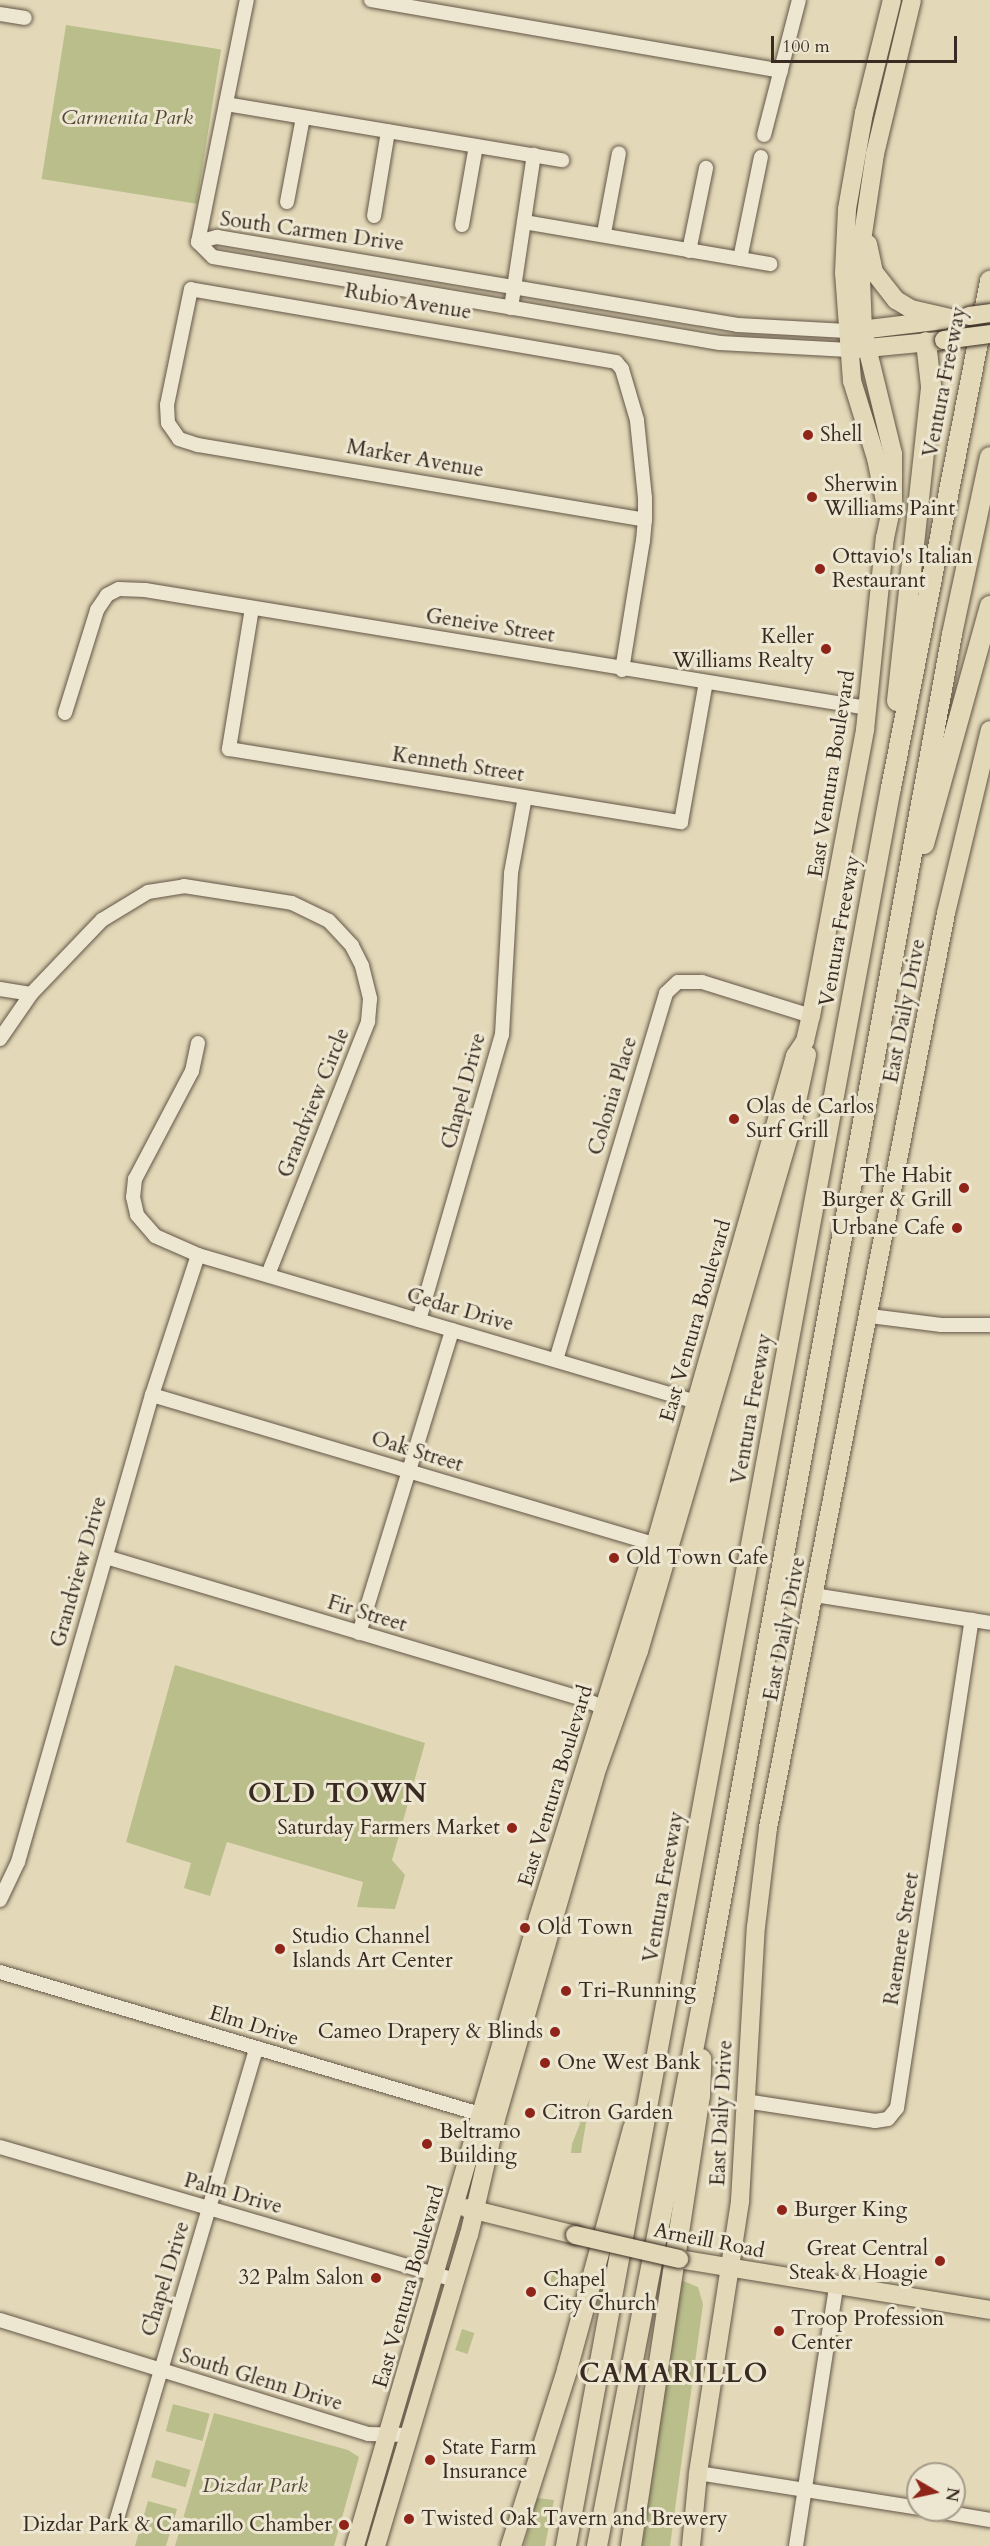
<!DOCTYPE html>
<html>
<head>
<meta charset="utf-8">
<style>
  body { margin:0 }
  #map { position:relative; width:990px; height:2546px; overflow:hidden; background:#e3d9b8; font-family:Cardo,serif }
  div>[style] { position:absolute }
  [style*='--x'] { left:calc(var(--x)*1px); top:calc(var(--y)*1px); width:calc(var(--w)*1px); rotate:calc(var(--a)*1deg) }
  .green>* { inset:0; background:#b9be8b; transform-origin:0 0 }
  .round { border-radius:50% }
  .roads { filter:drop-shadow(0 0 2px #645647) drop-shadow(0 0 2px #645647) }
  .minor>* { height:14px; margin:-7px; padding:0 7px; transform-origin:7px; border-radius:7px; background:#ede6d1 }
  .major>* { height:18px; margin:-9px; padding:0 9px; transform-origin:9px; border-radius:9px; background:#e3d9b8 }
  .highway>* { height:20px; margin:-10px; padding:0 10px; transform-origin:10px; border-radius:10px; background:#e3d9b8 }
  .bridges { filter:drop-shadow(0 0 2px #392b21) drop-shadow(0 0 2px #392b21) }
  .major-bridge>* { height:18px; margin:-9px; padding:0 9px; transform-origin:9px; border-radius:9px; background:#e3d9b8 }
  .dots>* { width:16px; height:16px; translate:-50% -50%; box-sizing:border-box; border:3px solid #ede6d1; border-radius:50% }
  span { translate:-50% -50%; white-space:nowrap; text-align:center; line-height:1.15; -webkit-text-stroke:6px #ede6d1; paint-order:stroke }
  .park-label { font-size:21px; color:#534836; font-style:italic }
  .street-label { font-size:21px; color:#392b21 }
  .poi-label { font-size:21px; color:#392b21 }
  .left { translate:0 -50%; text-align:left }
  .right { translate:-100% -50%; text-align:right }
  .district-label { font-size:27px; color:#392b21; font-weight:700; letter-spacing:1.5px }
  .north { position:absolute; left:906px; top:2462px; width:60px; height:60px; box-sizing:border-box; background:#ede6d1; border:2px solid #a59b8b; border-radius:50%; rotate:99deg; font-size:16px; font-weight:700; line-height:24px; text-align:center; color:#392b21 }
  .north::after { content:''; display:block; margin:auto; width:21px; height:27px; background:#8f2418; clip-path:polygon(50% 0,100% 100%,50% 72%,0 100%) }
  .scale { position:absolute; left:771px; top:36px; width:186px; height:27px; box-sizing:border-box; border:3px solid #392b21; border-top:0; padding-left:8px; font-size:18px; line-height:21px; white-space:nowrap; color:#392b21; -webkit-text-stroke:4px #ede6d1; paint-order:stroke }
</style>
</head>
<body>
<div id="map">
  <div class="green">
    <i style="left:66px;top:25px;width:157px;height:156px;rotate:9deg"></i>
    <i style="clip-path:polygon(175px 1665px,425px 1743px,392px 1860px,405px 1875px,395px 1909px,357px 1907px,363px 1882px,227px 1842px,210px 1896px,184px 1888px,191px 1863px,126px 1842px)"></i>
    <i style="clip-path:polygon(590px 2098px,581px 2153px,571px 2153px,572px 2144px)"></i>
    <i class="round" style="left:551px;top:2271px;width:18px;height:18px"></i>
    <i style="clip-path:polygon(681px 2280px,698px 2287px,703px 2304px,670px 2546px,642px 2546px)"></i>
    <i style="left:462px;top:2329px;width:13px;height:22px;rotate:18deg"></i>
    <i style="left:173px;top:2404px;width:38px;height:28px;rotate:15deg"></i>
    <i style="clip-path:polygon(214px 2413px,348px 2450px,359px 2457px,334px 2546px,175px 2546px)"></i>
    <i style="left:156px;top:2460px;width:36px;height:18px;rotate:16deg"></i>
    <i style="clip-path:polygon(537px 2498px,554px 2500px,545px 2546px,524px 2546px)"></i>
    <i style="clip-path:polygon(148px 2501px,177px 2509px,166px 2546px,135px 2546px)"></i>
  </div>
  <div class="roads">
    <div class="minor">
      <i style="--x:371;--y:0;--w:416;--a:9.8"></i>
      <i style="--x:0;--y:14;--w:25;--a:9"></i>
      <i style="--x:226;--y:104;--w:341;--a:9.5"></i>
      <i style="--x:764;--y:135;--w:139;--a:-75.5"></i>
      <i style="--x:287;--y:202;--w:86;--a:-79.3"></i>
      <i style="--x:374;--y:216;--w:86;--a:-80.6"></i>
      <i style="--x:524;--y:222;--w:250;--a:9.7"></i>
      <i style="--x:462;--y:225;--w:80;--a:-80"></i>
      <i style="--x:604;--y:233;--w:81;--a:-79.4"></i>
      <i style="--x:198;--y:242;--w:21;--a:45"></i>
      <i style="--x:213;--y:257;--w:514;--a:9.63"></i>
      <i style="--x:720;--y:343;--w:129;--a:3.1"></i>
      <i style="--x:198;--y:242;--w:20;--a:-15"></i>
      <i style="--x:217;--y:237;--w:528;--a:9.59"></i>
      <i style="--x:738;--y:325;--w:109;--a:3.2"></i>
      <i style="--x:198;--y:242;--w:247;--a:-78.6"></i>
      <i style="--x:689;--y:251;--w:85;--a:-78.4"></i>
      <i style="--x:740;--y:259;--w:104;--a:-78.4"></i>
      <i style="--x:511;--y:308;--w:155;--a:-81.5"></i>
      <i style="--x:252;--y:608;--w:143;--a:99.3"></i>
      <i style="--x:229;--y:749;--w:458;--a:9.2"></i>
      <i style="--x:681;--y:822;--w:142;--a:-79.9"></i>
      <i style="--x:622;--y:670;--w:131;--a:-80.8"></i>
      <i style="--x:643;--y:541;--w:21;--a:-85"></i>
      <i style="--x:645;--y:520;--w:22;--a:-90"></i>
      <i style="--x:645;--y:498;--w:78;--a:-95.9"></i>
      <i style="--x:637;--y:420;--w:53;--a:-106.4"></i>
      <i style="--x:622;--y:369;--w:9;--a:-131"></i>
      <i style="--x:616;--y:362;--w:431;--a:-170.3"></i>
      <i style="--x:191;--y:289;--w:118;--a:101.7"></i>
      <i style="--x:167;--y:405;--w:18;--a:87"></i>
      <i style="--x:168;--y:423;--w:19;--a:55"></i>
      <i style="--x:179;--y:439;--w:20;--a:18"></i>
      <i style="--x:198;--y:445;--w:453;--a:9.5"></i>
      <i style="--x:65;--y:713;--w:108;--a:-72.7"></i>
      <i style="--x:97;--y:610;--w:18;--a:-56"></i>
      <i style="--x:107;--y:595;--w:13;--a:-27"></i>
      <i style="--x:119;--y:589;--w:26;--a:2"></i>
      <i style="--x:145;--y:590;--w:733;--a:9.27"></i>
      <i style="--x:0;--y:989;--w:31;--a:9"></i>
      <i style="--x:0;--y:1039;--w:55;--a:-55.4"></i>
      <i style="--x:31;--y:994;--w:103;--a:-46.2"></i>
      <i style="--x:102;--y:920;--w:54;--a:-31.3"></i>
      <i style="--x:148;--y:892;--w:36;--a:-9"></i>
      <i style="--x:184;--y:886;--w:109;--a:8.9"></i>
      <i style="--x:292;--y:903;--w:41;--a:25.9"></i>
      <i style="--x:329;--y:921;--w:34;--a:47"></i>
      <i style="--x:352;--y:946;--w:22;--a:63"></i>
      <i style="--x:362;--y:966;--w:34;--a:76"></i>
      <i style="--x:370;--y:999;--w:23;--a:95"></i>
      <i style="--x:368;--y:1022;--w:272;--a:111.6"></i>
      <i style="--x:198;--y:1043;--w:29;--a:102"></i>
      <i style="--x:192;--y:1071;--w:122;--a:117.8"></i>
      <i style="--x:135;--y:1179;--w:18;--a:96"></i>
      <i style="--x:133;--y:1197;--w:18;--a:77"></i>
      <i style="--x:137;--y:1215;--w:28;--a:49"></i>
      <i style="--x:155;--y:1236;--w:47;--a:23.8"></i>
      <i style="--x:198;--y:1255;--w:527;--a:16.44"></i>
      <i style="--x:870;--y:1316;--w:72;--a:7.2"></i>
      <i style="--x:941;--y:1325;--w:49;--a:0"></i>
      <i style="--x:419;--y:1320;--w:297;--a:-73.8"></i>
      <i style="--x:502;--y:1035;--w:162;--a:-86.8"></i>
      <i style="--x:511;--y:873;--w:77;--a:-79.6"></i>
      <i style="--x:556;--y:1360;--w:383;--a:-73.3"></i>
      <i style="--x:666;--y:993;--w:16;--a:-43"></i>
      <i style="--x:678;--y:982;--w:24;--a:0"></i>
      <i style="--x:702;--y:982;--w:114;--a:17.3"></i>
      <i style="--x:152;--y:1395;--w:534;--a:16.53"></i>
      <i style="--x:106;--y:1557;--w:501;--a:16.59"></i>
      <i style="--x:586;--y:1700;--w:27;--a:24"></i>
      <i style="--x:814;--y:1595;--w:178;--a:9"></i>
      <i style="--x:359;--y:1633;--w:317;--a:-72.9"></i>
      <i style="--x:0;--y:1900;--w:42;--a:-64.7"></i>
      <i style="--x:18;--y:1862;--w:486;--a:-74"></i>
      <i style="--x:152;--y:1395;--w:147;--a:-71.8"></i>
      <i style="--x:0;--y:1972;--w:511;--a:16.48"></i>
      <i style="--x:745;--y:2101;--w:132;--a:8.7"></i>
      <i style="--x:875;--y:2121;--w:13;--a:-9"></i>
      <i style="--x:888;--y:2119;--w:14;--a:-51"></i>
      <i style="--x:897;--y:2108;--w:494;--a:-81.3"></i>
      <i style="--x:0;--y:2147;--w:474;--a:16.3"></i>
      <i style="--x:0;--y:2320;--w:385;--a:17.2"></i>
      <i style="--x:368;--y:2434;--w:40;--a:1.4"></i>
      <i style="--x:698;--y:2473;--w:223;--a:9"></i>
      <i style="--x:931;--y:2510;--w:60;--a:9.6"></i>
      <i style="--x:116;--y:2522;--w:494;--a:-73.5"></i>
      <i style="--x:796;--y:2546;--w:261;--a:-81.2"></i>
    </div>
    <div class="major">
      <i style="--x:868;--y:244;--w:29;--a:78"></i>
      <i style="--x:874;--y:272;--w:36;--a:52"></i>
      <i style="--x:896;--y:300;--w:17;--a:31"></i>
      <i style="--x:911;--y:309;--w:39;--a:13"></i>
      <i style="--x:852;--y:331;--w:92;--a:-6.9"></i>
      <i style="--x:857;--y:349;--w:83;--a:-5.5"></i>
      <i style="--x:887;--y:511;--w:54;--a:-101.7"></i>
      <i style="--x:876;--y:458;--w:81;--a:-107.3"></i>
      <i style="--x:852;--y:381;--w:108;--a:-94.2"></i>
      <i style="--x:844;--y:273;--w:64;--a:-87.3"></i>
      <i style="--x:847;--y:209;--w:97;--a:-80"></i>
      <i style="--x:864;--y:113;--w:116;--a:-76.1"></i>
      <i style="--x:466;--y:2208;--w:112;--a:13.9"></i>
      <i style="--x:679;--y:2259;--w:315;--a:9.3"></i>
      <i style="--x:355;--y:2546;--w:654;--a:-73.75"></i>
      <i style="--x:538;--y:1918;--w:391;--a:-72.6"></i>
      <i style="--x:655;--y:1545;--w:509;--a:-74.02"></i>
      <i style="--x:795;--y:1056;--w:18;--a:-56"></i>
      <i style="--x:805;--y:1041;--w:26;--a:-77"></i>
      <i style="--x:811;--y:1016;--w:291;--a:-79.3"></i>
      <i style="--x:865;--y:730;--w:193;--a:-84.1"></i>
      <i style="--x:885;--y:538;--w:40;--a:-78"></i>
      <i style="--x:893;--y:499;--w:45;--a:-90"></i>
      <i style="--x:893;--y:454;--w:127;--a:-103.7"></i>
      <i style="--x:863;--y:331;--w:77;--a:-92.2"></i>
      <i style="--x:860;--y:254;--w:101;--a:-81.5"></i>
      <i style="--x:875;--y:154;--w:158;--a:-76.5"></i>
      <i style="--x:376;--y:2546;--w:325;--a:-73.4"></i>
      <i style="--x:469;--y:2235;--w:119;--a:-76.9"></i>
      <i style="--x:496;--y:2119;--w:358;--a:-73.9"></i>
      <i style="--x:595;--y:1775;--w:132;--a:-70.5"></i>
      <i style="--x:639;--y:1651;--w:296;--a:-73.7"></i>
      <i style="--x:722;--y:1367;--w:248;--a:-73.8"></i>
      <i style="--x:791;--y:1129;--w:76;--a:-77.8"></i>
      <i style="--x:691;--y:2546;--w:73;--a:-84.5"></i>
      <i style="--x:698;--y:2473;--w:275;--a:-81.2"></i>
      <i style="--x:740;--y:2201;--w:274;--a:-86.7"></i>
      <i style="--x:756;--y:1927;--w:100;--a:-83.1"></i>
      <i style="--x:768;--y:1828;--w:932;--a:-78.99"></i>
      <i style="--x:946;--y:913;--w:188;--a:-76.5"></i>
    </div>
    <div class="highway">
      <i style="--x:897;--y:701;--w:317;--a:-83.8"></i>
      <i style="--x:931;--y:386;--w:44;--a:-96.5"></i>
      <i style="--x:924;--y:844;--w:247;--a:-74.5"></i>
      <i style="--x:511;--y:2546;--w:185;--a:-72.3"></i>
      <i style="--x:567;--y:2370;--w:251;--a:-74.7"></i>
      <i style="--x:566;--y:2546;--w:1788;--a:-79.53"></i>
      <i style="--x:891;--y:788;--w:517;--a:-78.95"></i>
      <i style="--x:597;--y:2546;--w:557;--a:-79.03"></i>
      <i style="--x:703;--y:1999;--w:1388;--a:-79.66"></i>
      <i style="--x:952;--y:634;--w:181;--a:-77.9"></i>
      <i style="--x:631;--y:2546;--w:455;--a:-81.3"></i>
      <i style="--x:700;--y:2096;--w:37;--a:-88"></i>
    </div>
  </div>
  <div class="bridges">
    <div class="major-bridge">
      <i style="--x:969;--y:316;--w:21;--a:-8"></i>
      <i style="--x:944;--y:340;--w:46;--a:-7.4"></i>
      <i style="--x:575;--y:2235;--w:107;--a:13"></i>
    </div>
  </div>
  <div class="dots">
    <i style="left:808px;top:435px;background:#8f2418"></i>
    <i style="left:812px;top:497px;background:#8f2418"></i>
    <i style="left:820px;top:569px;background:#8f2418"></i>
    <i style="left:826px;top:649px;background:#8f2418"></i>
    <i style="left:734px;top:1119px;background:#8f2418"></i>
    <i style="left:964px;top:1188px;background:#8f2418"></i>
    <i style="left:957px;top:1228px;background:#8f2418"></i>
    <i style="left:614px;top:1558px;background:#8f2418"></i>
    <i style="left:512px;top:1828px;background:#8f2418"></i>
    <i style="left:525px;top:1928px;background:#8f2418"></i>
    <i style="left:280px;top:1949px;background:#8f2418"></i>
    <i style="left:566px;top:1991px;background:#8f2418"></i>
    <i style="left:555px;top:2032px;background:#8f2418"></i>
    <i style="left:545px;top:2063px;background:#8f2418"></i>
    <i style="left:530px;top:2113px;background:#8f2418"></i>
    <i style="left:427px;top:2144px;background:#8f2418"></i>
    <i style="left:782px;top:2210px;background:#8f2418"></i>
    <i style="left:940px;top:2261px;background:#8f2418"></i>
    <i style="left:376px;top:2278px;background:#8f2418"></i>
    <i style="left:531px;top:2292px;background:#8f2418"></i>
    <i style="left:779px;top:2331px;background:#8f2418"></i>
    <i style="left:430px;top:2460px;background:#8f2418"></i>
    <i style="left:409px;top:2519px;background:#8f2418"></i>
    <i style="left:344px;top:2525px;background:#8f2418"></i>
  </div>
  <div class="park-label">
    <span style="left:127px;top:118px">Carmenita Park</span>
    <span style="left:255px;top:2486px">Dizdar Park</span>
  </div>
  <div class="street-label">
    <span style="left:312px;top:232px;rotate:8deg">South Carmen Drive</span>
    <span style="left:408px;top:302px;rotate:10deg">Rubio Avenue</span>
    <span style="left:945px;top:382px;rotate:-79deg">Ventura Freeway</span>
    <span style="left:415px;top:459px;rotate:10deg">Marker Avenue</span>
    <span style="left:490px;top:626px;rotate:9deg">Geneive Street</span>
    <span style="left:458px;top:765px;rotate:9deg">Kenneth Street</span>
    <span style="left:832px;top:774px;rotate:-81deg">East Ventura Boulevard</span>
    <span style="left:840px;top:931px;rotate:-80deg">Ventura Freeway</span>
    <span style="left:905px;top:1011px;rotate:-79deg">East Daily Drive</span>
    <span style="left:464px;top:1091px;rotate:-75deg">Chapel Drive</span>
    <span style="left:613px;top:1096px;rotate:-73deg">Colonia Place</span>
    <span style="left:314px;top:1103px;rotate:-68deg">Grandview Circle</span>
    <span style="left:460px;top:1310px;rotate:16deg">Cedar Drive</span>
    <span style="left:696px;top:1321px;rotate:-74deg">East Ventura Boulevard</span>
    <span style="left:752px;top:1409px;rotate:-80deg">Ventura Freeway</span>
    <span style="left:417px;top:1452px;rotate:17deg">Oak Street</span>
    <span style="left:79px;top:1572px;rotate:-74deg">Grandview Drive</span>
    <span style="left:367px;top:1614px;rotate:17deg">Fir Street</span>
    <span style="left:785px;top:1629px;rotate:-79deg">East Daily Drive</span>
    <span style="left:556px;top:1786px;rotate:-73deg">East Ventura Boulevard</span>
    <span style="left:664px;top:1887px;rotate:-80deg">Ventura Freeway</span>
    <span style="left:902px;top:1939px;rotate:-81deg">Raemere Street</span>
    <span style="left:254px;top:2026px;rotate:17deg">Elm Drive</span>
    <span style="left:722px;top:2113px;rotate:-87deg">East Daily Drive</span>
    <span style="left:233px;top:2194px;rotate:16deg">Palm Drive</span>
    <span style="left:709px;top:2241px;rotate:11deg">Arneill Road</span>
    <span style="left:166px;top:2279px;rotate:-73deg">Chapel Drive</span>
    <span style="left:409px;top:2287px;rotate:-74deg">East Ventura Boulevard</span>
    <span style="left:261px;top:2380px;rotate:17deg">South Glenn Drive</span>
  </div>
  <div class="poi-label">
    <span class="left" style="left:820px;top:435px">Shell</span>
    <span class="left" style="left:824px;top:497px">Sherwin<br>Williams Paint</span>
    <span class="left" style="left:832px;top:569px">Ottavio's Italian<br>Restaurant</span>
    <span class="right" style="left:814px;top:649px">Keller<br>Williams Realty</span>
    <span class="left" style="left:746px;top:1119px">Olas de Carlos<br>Surf Grill</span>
    <span class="right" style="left:952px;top:1188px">The Habit<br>Burger &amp; Grill</span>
    <span class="right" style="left:945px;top:1228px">Urbane Cafe</span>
    <span class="left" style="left:626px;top:1558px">Old Town Cafe</span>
    <span class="right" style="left:500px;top:1828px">Saturday Farmers Market</span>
    <span class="left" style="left:537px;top:1928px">Old Town</span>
    <span class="left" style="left:292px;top:1949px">Studio Channel<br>Islands Art Center</span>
    <span class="left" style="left:578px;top:1991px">Tri-Running</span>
    <span class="right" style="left:543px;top:2032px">Cameo Drapery &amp; Blinds</span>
    <span class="left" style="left:557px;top:2063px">One West Bank</span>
    <span class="left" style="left:542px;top:2113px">Citron Garden</span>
    <span class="left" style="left:439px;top:2144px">Beltramo<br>Building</span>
    <span class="left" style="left:794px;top:2210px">Burger King</span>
    <span class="right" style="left:928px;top:2261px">Great Central<br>Steak &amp; Hoagie</span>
    <span class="right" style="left:364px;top:2278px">32 Palm Salon</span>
    <span class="left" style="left:543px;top:2292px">Chapel<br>City Church</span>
    <span class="left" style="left:791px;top:2331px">Troop Profession<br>Center</span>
    <span class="left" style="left:442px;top:2460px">State Farm<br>Insurance</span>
    <span class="left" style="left:421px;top:2519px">Twisted Oak Tavern and Brewery</span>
    <span class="right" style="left:332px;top:2525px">Dizdar Park &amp; Camarillo Chamber</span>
  </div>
  <div class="district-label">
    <span style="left:338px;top:1794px">OLD TOWN</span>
    <span style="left:674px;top:2374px">CAMARILLO</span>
  </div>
  <div class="north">N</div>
  <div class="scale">100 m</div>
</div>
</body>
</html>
